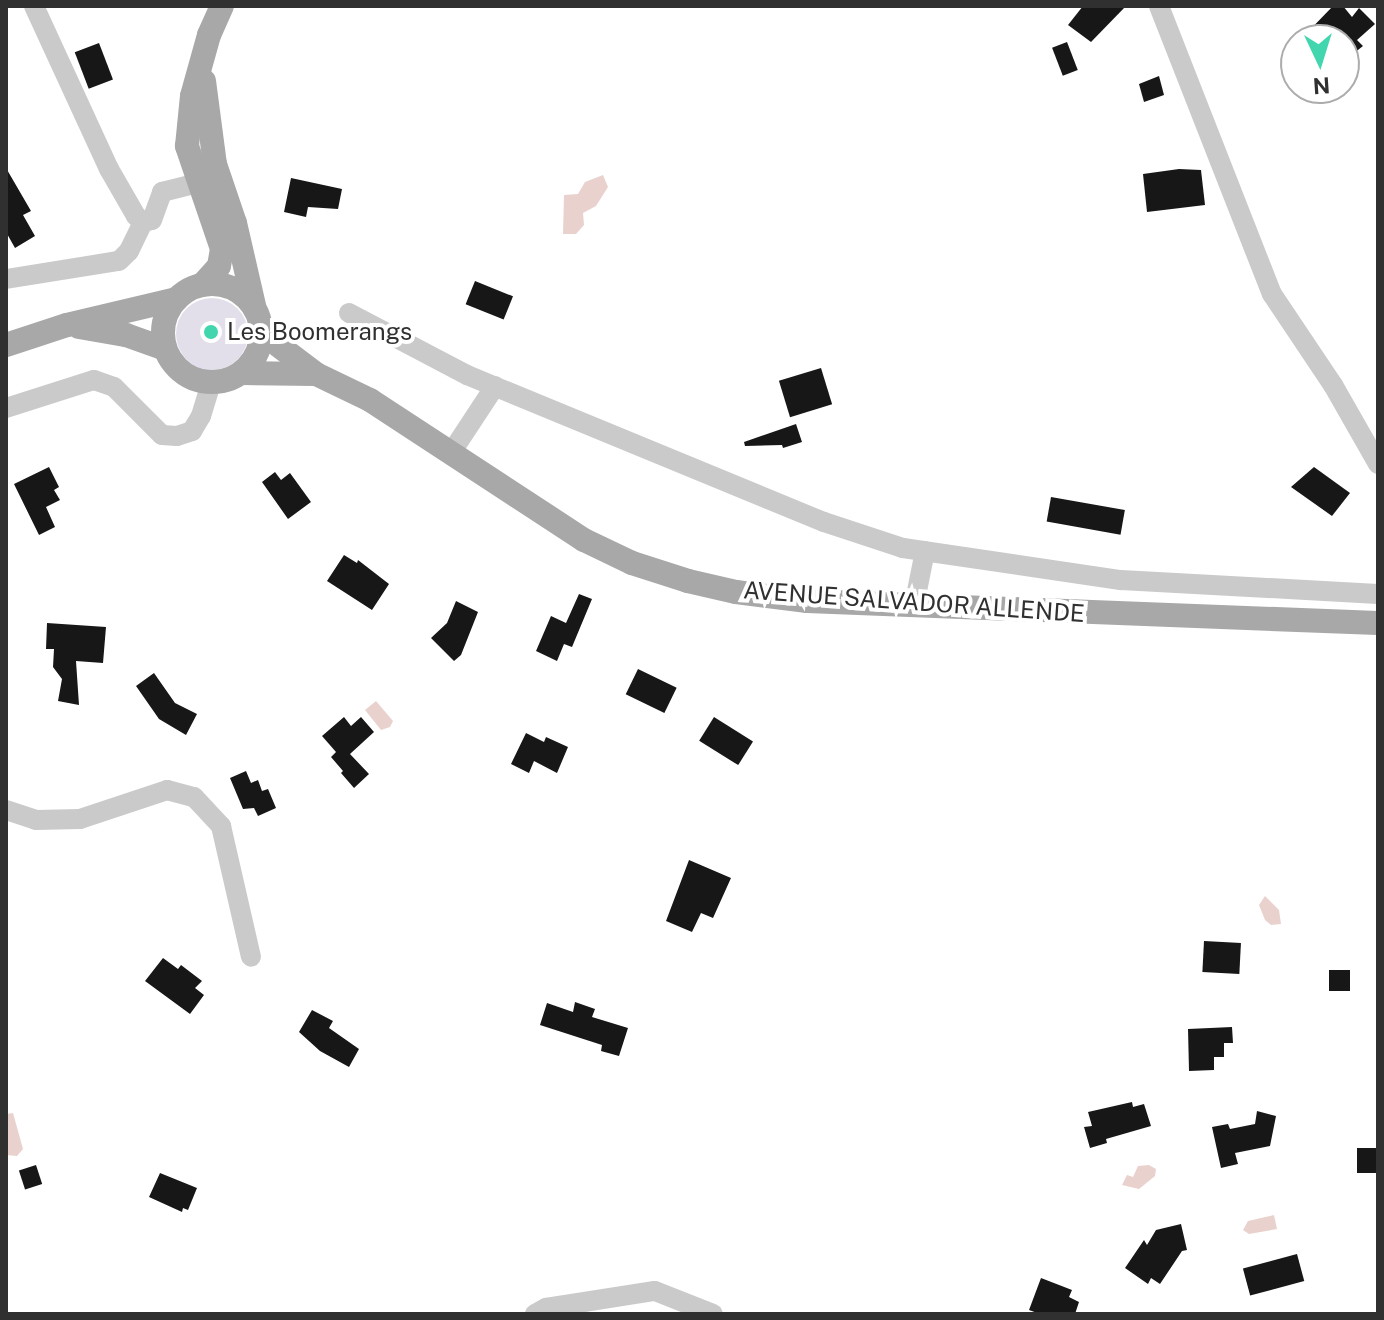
<!DOCTYPE html>
<html>
<head>
<meta charset="utf-8">
<style>
  body { margin:0 }
  #map { position:relative; width:1384px; height:1320px; overflow:hidden; background:#fff; font-family:"Public Sans",sans-serif }
  div>[style] { position:absolute }
  [style*='--x'] { left:calc(var(--x)*1px); top:calc(var(--y)*1px); width:calc(var(--w)*1px); rotate:calc(var(--a)*1deg) }
  .green>* { inset:0; background:#e2dfeb }
  .round { border-radius:50% }
  .water>* { inset:0; background:#e9d2cd }
  .building>* { inset:0; background:#171717; transform-origin:0 0 }
  .minor>* { height:20px; margin:-10px; padding:0 10px; transform-origin:10px; border-radius:10px; background:#cacaca }
  .major>* { height:24px; margin:-12px; padding:0 12px; transform-origin:12px; border-radius:12px; background:#a8a8a8 }
  .major>.ring { margin:-12px; padding:0; box-sizing:content-box; background:none; border:24px solid #a8a8a8; border-radius:50% }
  .dots>* { width:22px; height:22px; translate:-50% -50%; box-sizing:border-box; border:4px solid #fff; border-radius:50% }
  span { translate:-50% -50%; white-space:nowrap; text-align:center; line-height:1.15; -webkit-text-stroke:8px #fff; paint-order:stroke }
  .poi-label { font-size:24px; color:#303030 }
  .left { translate:0 -50%; text-align:left }
  .street-label { font-size:24px; color:#303030 }
  .frame { position:absolute; inset:0; border:8px solid #303030; pointer-events:none }
  .north { position:absolute; left:1280px; top:24px; width:80px; height:80px; box-sizing:border-box; background:#fff; border:2px solid #acacac; border-radius:50%; rotate:176deg; font-size:22px; font-weight:700; line-height:32px; text-align:center; color:#303030 }
  .north::after { content:''; display:block; margin:auto; width:28px; height:36px; background:#42d6ae; clip-path:polygon(50% 0,100% 100%,50% 72%,0 100%) }
</style>
</head>
<body>
<div id="map">
  <div class="green">
    <i class="round" style="left:176px;top:298px;width:72px;height:72px"></i>
  </div>
  <div class="water">
    <i style="clip-path:polygon(603px 175px,608px 187px,596px 206px,583px 213px,584px 225px,576px 234px,563px 234px,564px 195px,578px 194px,585px 182px)"></i>
    <i style="clip-path:polygon(376px 701px,393px 721px,390px 727px,381px 730px,365px 710px)"></i>
    <i style="clip-path:polygon(1265px 896px,1279px 910px,1281px 924px,1271px 925px,1265px 920px,1259px 905px)"></i>
    <i style="clip-path:polygon(13px 1113px,23px 1149px,17px 1156px,6px 1155px,6px 1114px)"></i>
    <i style="clip-path:polygon(1149px 1165px,1156px 1169px,1155px 1176px,1139px 1189px,1122px 1185px,1127px 1175px,1133px 1177px,1138px 1166px)"></i>
    <i style="clip-path:polygon(1274px 1215px,1277px 1229px,1249px 1234px,1243px 1230px,1248px 1221px)"></i>
  </div>
  <div class="building">
    <i style="clip-path:polygon(1083px 6px,1126px 6px,1091px 42px,1068px 25px)"></i>
    <i style="clip-path:polygon(1333px 6px,1343px 6px,1352px 17px,1359px 8px,1375px 24px,1357px 40px,1363px 46px,1344px 61px,1344px 40px,1300px 40px)"></i>
    <i style="left:1067px;top:42px;width:30px;height:16px;rotate:69deg"></i>
    <i style="left:99px;top:43px;width:39px;height:26px;rotate:69deg"></i>
    <i style="clip-path:polygon(1159px 76px,1164px 95px,1144px 102px,1139px 84px)"></i>
    <i style="clip-path:polygon(6px 168px,31px 211px,23px 215px,35px 236px,15px 248px,6px 232px)"></i>
    <i style="clip-path:polygon(1179px 169px,1201px 170px,1205px 205px,1147px 212px,1143px 174px)"></i>
    <i style="clip-path:polygon(291px 178px,342px 189px,338px 209px,308px 207px,306px 217px,284px 212px)"></i>
    <i style="left:475px;top:281px;width:41px;height:25px;rotate:22deg"></i>
    <i style="left:821px;top:368px;width:38px;height:44px;rotate:73deg"></i>
    <i style="clip-path:polygon(796px 424px,802px 442px,783px 448px,782px 445px,745px 446px,744px 442px)"></i>
    <i style="clip-path:polygon(49px 467px,59px 487px,54px 490px,60px 500px,46px 507px,55px 527px,39px 535px,14px 484px)"></i>
    <i style="clip-path:polygon(1314px 467px,1350px 493px,1332px 516px,1291px 487px)"></i>
    <i style="clip-path:polygon(275px 472px,281px 480px,290px 473px,311px 502px,288px 519px,262px 482px)"></i>
    <i style="left:1051px;top:497px;width:75px;height:25px;rotate:10deg"></i>
    <i style="clip-path:polygon(344px 555px,357px 563px,358px 560px,389px 584px,372px 610px,327px 581px)"></i>
    <i style="clip-path:polygon(579px 594px,592px 599px,572px 647px,564px 644px,557px 661px,536px 651px,551px 616px,566px 623px)"></i>
    <i style="clip-path:polygon(456px 601px,478px 612px,461px 655px,454px 661px,431px 638px,447px 623px)"></i>
    <i style="clip-path:polygon(47px 623px,106px 627px,103px 663px,76px 661px,79px 705px,58px 701px,62px 679px,53px 667px,54px 649px,46px 649px)"></i>
    <i style="left:638px;top:669px;width:43px;height:28px;rotate:26deg"></i>
    <i style="clip-path:polygon(154px 673px,175px 703px,197px 714px,186px 735px,159px 719px,136px 686px)"></i>
    <i style="clip-path:polygon(344px 717px,351px 726px,361px 717px,374px 732px,350px 754px,369px 774px,354px 788px,341px 773px,343px 771px,331px 757px,336px 752px,322px 736px)"></i>
    <i style="left:714px;top:717px;width:46px;height:28px;rotate:32deg"></i>
    <i style="clip-path:polygon(526px 733px,544px 742px,546px 737px,568px 747px,557px 773px,534px 761px,529px 773px,511px 764px)"></i>
    <i style="clip-path:polygon(246px 771px,251px 783px,258px 780px,262px 791px,268px 789px,276px 808px,258px 816px,254px 808px,243px 809px,230px 778px)"></i>
    <i style="clip-path:polygon(689px 860px,731px 878px,713px 918px,701px 913px,692px 932px,666px 921px)"></i>
    <i style="left:1204px;top:941px;width:37px;height:31px;rotate:3deg"></i>
    <i style="clip-path:polygon(163px 958px,178px 969px,181px 965px,202px 981px,195px 988px,204px 995px,190px 1014px,145px 981px)"></i>
    <i style="left:1329px;top:970px;width:21px;height:21px"></i>
    <i style="clip-path:polygon(575px 1002px,595px 1009px,592px 1017px,628px 1028px,619px 1056px,601px 1051px,602px 1045px,540px 1025px,547px 1003px,573px 1012px)"></i>
    <i style="clip-path:polygon(312px 1010px,333px 1021px,329px 1028px,359px 1049px,349px 1067px,320px 1051px,299px 1032px)"></i>
    <i style="clip-path:polygon(1232px 1027px,1233px 1043px,1224px 1043px,1224px 1057px,1214px 1057px,1214px 1070px,1189px 1071px,1188px 1029px)"></i>
    <i style="clip-path:polygon(1132px 1102px,1133px 1107px,1144px 1104px,1151px 1126px,1106px 1139px,1107px 1143px,1090px 1148px,1084px 1127px,1092px 1126px,1088px 1112px)"></i>
    <i style="clip-path:polygon(1257px 1111px,1276px 1116px,1270px 1146px,1235px 1153px,1238px 1164px,1221px 1168px,1212px 1127px,1228px 1124px,1230px 1129px,1255px 1124px)"></i>
    <i style="left:1357px;top:1148px;width:21px;height:25px"></i>
    <i style="left:36px;top:1165px;width:20px;height:18px;rotate:72deg"></i>
    <i style="clip-path:polygon(160px 1173px,197px 1188px,188px 1210px,183px 1208px,182px 1212px,149px 1197px)"></i>
    <i style="clip-path:polygon(1181px 1224px,1187px 1250px,1182px 1251px,1160px 1284px,1151px 1278px,1148px 1284px,1125px 1268px,1144px 1240px,1147px 1245px,1156px 1230px)"></i>
    <i style="left:1297px;top:1254px;width:28px;height:56px;rotate:75deg"></i>
    <i style="clip-path:polygon(1041px 1278px,1072px 1290px,1069px 1297px,1079px 1302px,1075px 1314px,1040px 1314px,1029px 1310px)"></i>
  </div>
  <div class="minor">
    <i style="--x:34;--y:6;--w:179;--a:65.3"></i>
    <i style="--x:109;--y:169;--w:54;--a:60.1"></i>
    <i style="--x:136;--y:216;--w:9;--a:41"></i>
    <i style="--x:143;--y:222;--w:9;--a:-13"></i>
    <i style="--x:152;--y:220;--w:30;--a:-70"></i>
    <i style="--x:162;--y:192;--w:36;--a:-14"></i>
    <i style="--x:197;--y:183;--w:14;--a:17"></i>
    <i style="--x:1159;--y:6;--w:309;--a:68.6"></i>
    <i style="--x:1272;--y:294;--w:110;--a:56.2"></i>
    <i style="--x:1333;--y:385;--w:91;--a:60.3"></i>
    <i style="--x:6;--y:279;--w:114;--a:-9.1"></i>
    <i style="--x:119;--y:261;--w:14;--a:-45"></i>
    <i style="--x:129;--y:251;--w:32;--a:-64"></i>
    <i style="--x:349;--y:313;--w:133;--a:27.7"></i>
    <i style="--x:467;--y:375;--w:386;--a:22.4"></i>
    <i style="--x:824;--y:522;--w:83;--a:18.2"></i>
    <i style="--x:903;--y:548;--w:220;--a:8.4"></i>
    <i style="--x:1121;--y:580;--w:257;--a:3.1"></i>
    <i style="--x:6;--y:408;--w:92;--a:-17.7"></i>
    <i style="--x:94;--y:380;--w:21;--a:19"></i>
    <i style="--x:114;--y:387;--w:68;--a:45"></i>
    <i style="--x:162;--y:435;--w:15;--a:4"></i>
    <i style="--x:177;--y:436;--w:16;--a:-18"></i>
    <i style="--x:192;--y:431;--w:17;--a:-59"></i>
    <i style="--x:201;--y:416;--w:34;--a:-73"></i>
    <i style="--x:451;--y:453;--w:80;--a:-56.7"></i>
    <i style="--x:914;--y:606;--w:56;--a:-78.7"></i>
    <i style="--x:6;--y:810;--w:32;--a:18"></i>
    <i style="--x:36;--y:820;--w:44;--a:-1.3"></i>
    <i style="--x:80;--y:819;--w:92;--a:-18.4"></i>
    <i style="--x:167;--y:790;--w:28;--a:15"></i>
    <i style="--x:194;--y:797;--w:40;--a:47"></i>
    <i style="--x:221;--y:826;--w:134;--a:77.1"></i>
    <i style="--x:535;--y:1314;--w:13;--a:-29"></i>
    <i style="--x:546;--y:1308;--w:110;--a:-8.9"></i>
    <i style="--x:655;--y:1291;--w:62;--a:21.6"></i>
  </div>
  <div class="major">
    <i style="--x:204;--y:81;--w:84;--a:82.5"></i>
    <i style="--x:215;--y:164;--w:62;--a:71.3"></i>
    <i style="--x:235;--y:223;--w:84;--a:77"></i>
    <i class="ring" style="left:163px;top:284px;width:74px;height:74px"></i>
    <i style="--x:202;--y:285;--w:25;--a:-48"></i>
    <i style="--x:219;--y:266;--w:17;--a:-80"></i>
    <i style="--x:222;--y:249;--w:109;--a:-108.8"></i>
    <i style="--x:187;--y:146;--w:50;--a:-84.3"></i>
    <i style="--x:192;--y:96;--w:63;--a:-74.4"></i>
    <i style="--x:209;--y:35;--w:32;--a:-66"></i>
    <i style="--x:79;--y:327;--w:48;--a:9.7"></i>
    <i style="--x:126;--y:335;--w:41;--a:19.7"></i>
    <i style="--x:262;--y:333;--w:68;--a:37.2"></i>
    <i style="--x:316;--y:374;--w:60;--a:25.7"></i>
    <i style="--x:370;--y:400;--w:256;--a:33.2"></i>
    <i style="--x:584;--y:540;--w:53;--a:25.6"></i>
    <i style="--x:632;--y:563;--w:59;--a:17.8"></i>
    <i style="--x:688;--y:581;--w:49;--a:12.9"></i>
    <i style="--x:736;--y:592;--w:72;--a:7.2"></i>
    <i style="--x:807;--y:601;--w:571;--a:2.21"></i>
    <i style="--x:6;--y:345;--w:64;--a:-18.2"></i>
    <i style="--x:67;--y:325;--w:113;--a:-13.3"></i>
    <i style="--x:242;--y:373;--w:73;--a:0.8"></i>
  </div>
  <div class="dots">
    <i style="left:211px;top:332px;background:#42d6ae"></i>
  </div>
  <div class="poi-label">
    <span class="left" style="left:227px;top:332px">Les Boomerangs</span>
  </div>
  <div class="street-label">
    <span style="left:914px;top:602px;rotate:4deg">AVENUE SALVADOR ALLENDE</span>
  </div>
  <div class="frame"></div>
  <div class="north">N</div>
</div>
</body>
</html>
